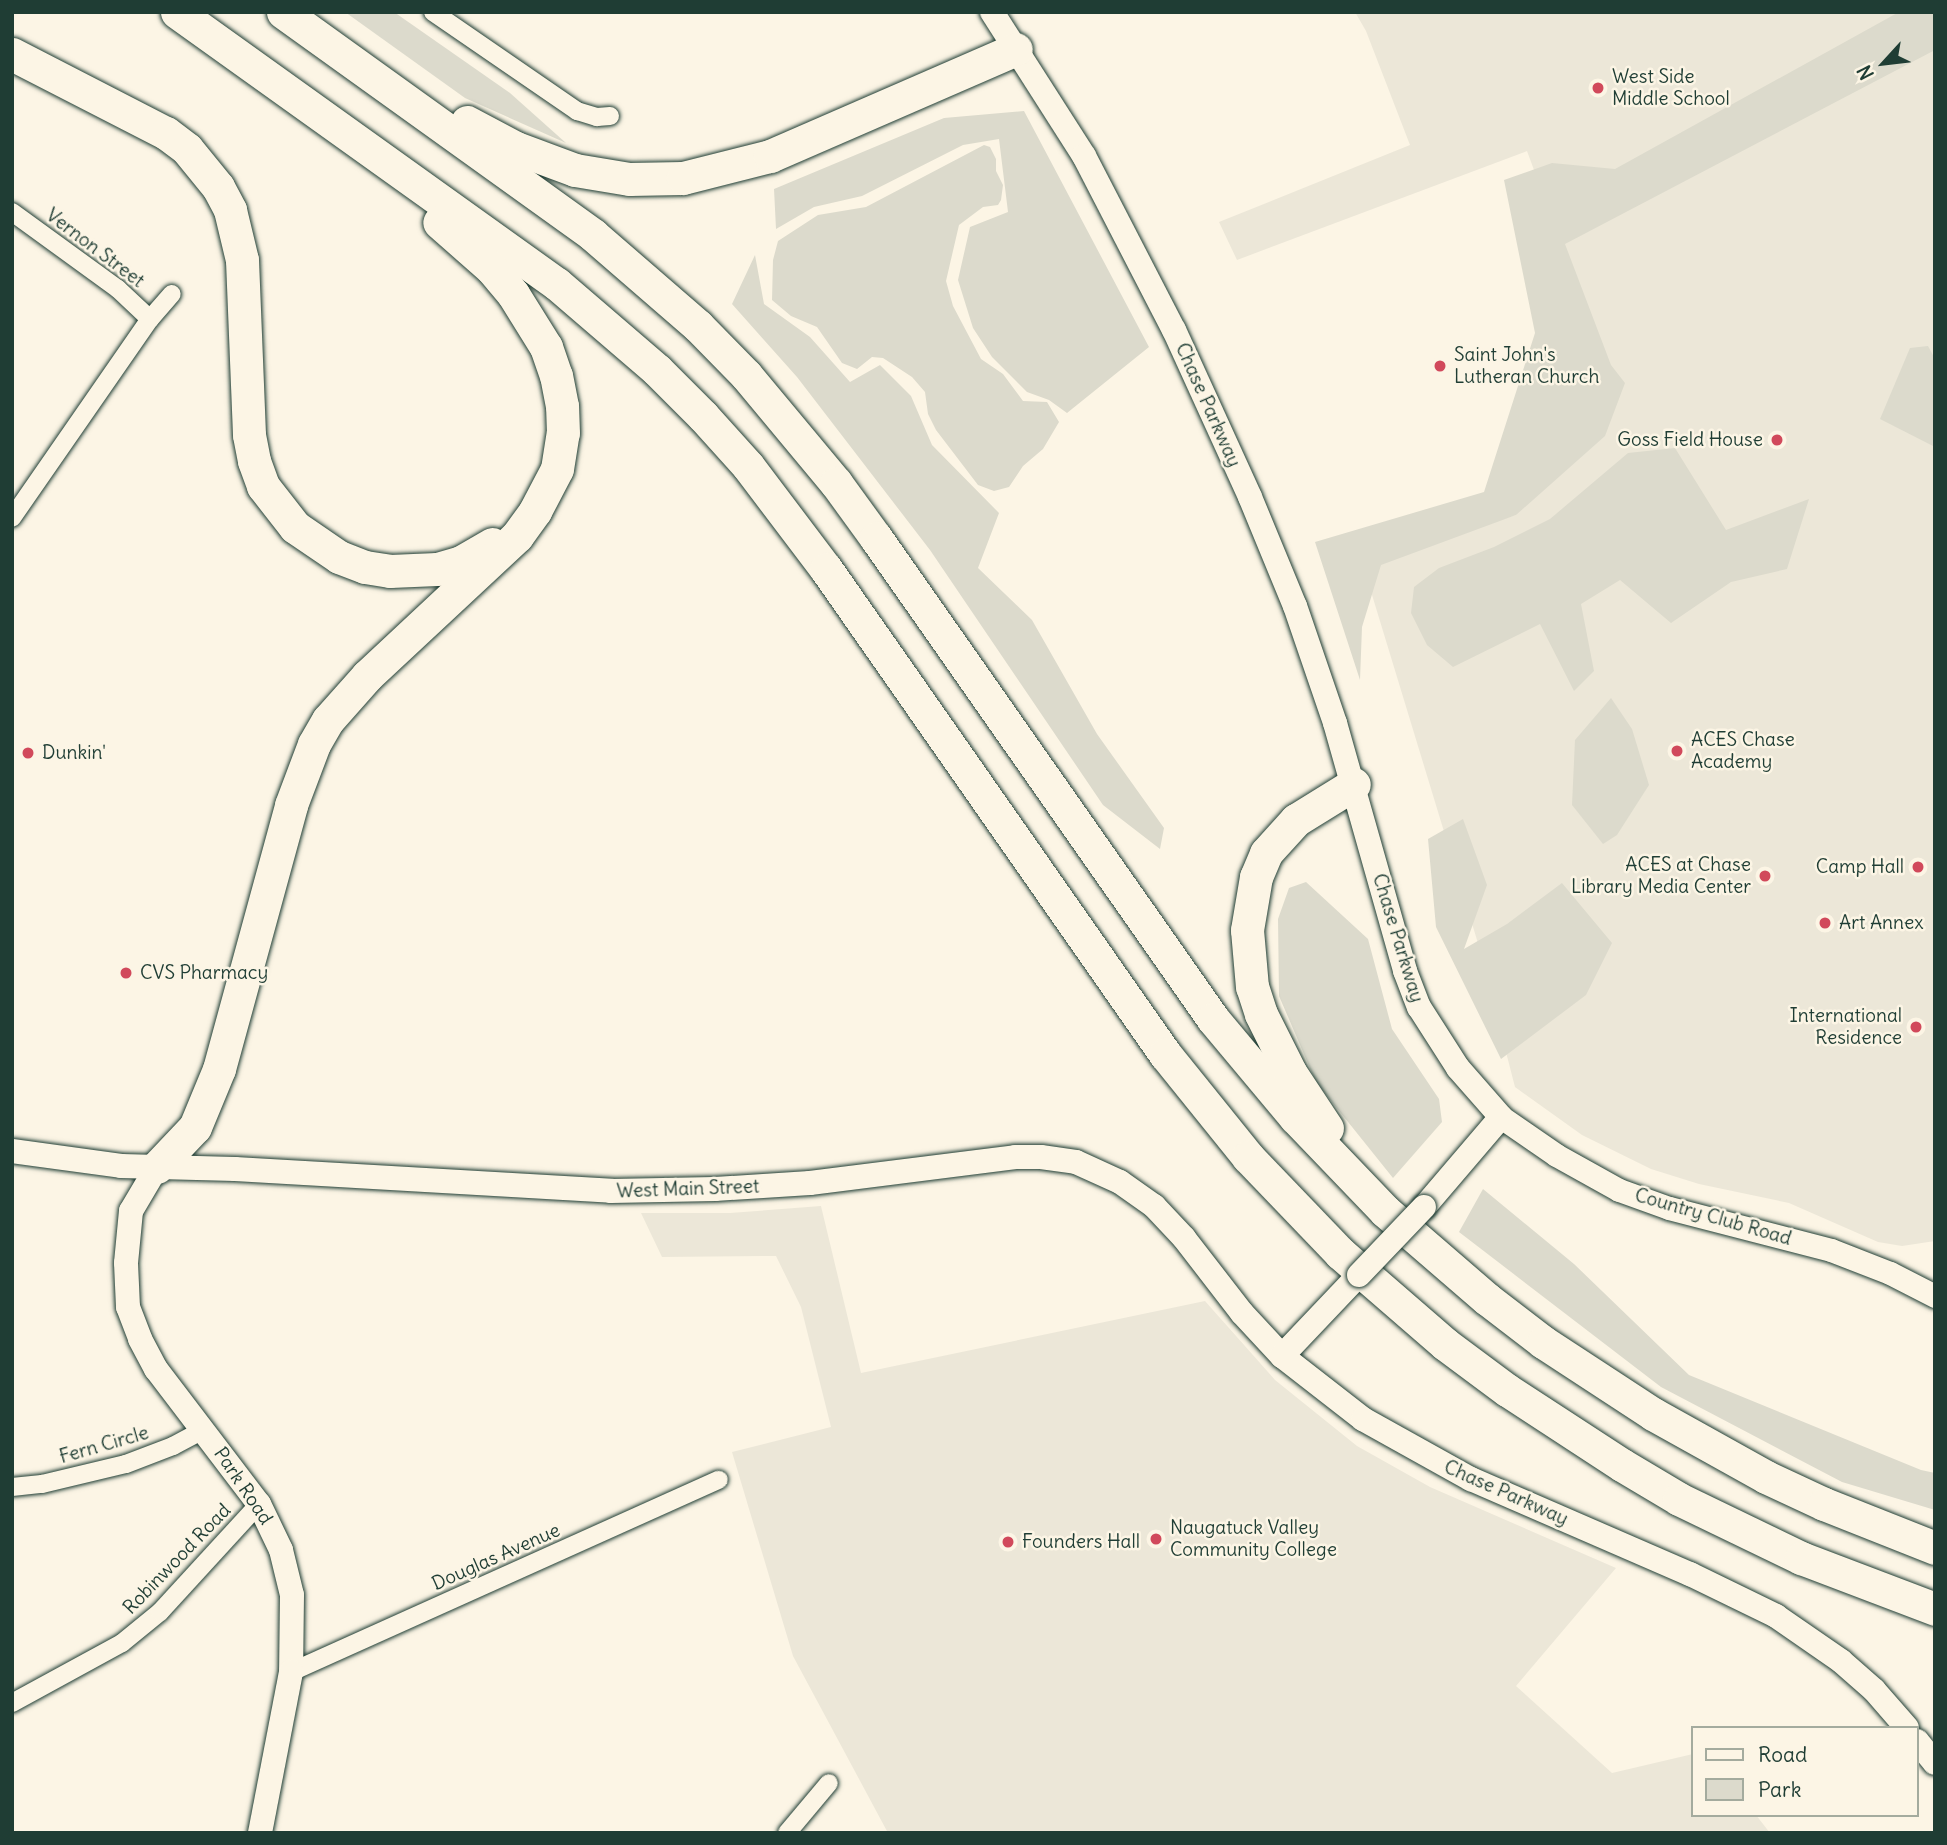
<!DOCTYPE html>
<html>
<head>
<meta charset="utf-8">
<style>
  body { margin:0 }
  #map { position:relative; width:1947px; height:1845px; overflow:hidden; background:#fcf5e5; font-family:Delius,sans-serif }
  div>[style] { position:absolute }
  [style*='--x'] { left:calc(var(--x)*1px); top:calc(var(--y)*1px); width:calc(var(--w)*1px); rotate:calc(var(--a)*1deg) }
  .built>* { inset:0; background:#ece7d8 }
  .green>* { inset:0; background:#dcdacc }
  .roads { filter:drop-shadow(0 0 2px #1f3d34) drop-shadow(0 0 2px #1f3d34) }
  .minor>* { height:18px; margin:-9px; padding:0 9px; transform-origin:9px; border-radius:9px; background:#fcf5e5 }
  .tertiary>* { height:23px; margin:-11.5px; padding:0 11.5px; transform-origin:11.5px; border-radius:11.5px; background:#fcf5e5 }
  .secondary>* { height:24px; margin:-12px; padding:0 12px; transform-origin:12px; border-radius:12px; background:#fcf5e5 }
  .motorway>* { height:33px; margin:-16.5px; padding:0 16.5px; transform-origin:16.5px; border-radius:16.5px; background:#fcf5e5 }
  .bridges { filter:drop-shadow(0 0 2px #1f3d34) drop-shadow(0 0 2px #1f3d34) }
  .secondary-bridge>* { height:24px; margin:-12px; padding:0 12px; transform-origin:12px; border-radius:12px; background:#fcf5e5 }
  .dots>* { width:19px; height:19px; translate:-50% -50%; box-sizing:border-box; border:4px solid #fcf5e5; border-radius:50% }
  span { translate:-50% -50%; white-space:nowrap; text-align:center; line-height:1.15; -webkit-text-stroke:5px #fcf5e5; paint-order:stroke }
  .poi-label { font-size:19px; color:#1f3d34 }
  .left { translate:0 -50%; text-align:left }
  .right { translate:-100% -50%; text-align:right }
  .street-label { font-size:19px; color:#1f3d34 }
  .frame { position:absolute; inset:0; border:14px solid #1f3d34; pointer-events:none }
  .legend { position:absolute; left:1691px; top:1726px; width:228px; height:91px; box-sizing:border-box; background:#fcf5e5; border:2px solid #a4ab9e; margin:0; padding:9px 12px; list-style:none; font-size:21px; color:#1f3d34 }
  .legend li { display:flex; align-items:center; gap:14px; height:35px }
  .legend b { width:35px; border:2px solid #a4ab9e }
  .north { position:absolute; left:1849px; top:28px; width:70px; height:70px; -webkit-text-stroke:5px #fcf5e5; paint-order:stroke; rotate:243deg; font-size:19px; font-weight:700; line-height:28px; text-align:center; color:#1f3d34 }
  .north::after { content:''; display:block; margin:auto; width:24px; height:32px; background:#1f3d34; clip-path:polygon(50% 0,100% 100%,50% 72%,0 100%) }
</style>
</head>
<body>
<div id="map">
  <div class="built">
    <i style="clip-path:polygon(1355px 12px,1935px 12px,1935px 1241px,1902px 1246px,1878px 1242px,1789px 1203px,1699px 1184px,1651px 1169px,1582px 1135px,1515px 1087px,1477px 940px,1362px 562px,1516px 515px,1555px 227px,1527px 151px,1237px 260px,1219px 222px,1410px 145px,1366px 31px)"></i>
    <i style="clip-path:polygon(821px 1206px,861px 1373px,1205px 1301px,1275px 1380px,1357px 1446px,1430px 1487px,1616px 1568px,1516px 1686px,1612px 1773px,1693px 1754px,1693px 1815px,1756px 1815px,1770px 1833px,888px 1833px,793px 1656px,732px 1452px,831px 1427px,801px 1307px,776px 1256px,662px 1257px,641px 1213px,730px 1213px)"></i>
  </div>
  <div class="green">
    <i style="clip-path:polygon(345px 12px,394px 12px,510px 93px,566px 143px,465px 98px)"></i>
    <i style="clip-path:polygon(1899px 12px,1935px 12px,1935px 50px,1565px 244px,1611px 365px,1625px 383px,1605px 436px,1516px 515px,1381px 565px,1362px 627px,1360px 680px,1315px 542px,1484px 492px,1535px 333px,1504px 180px,1552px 163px,1615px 169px)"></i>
    <i style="clip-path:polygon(1024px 111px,1149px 347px,1067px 413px,1049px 400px,1027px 392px,992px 357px,973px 328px,958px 280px,970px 227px,1008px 212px,999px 139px,963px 145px,862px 196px,814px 207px,776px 229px,774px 189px,944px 118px)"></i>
    <i style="clip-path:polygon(984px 145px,990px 147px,996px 159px,996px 171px,1003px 185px,1001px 200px,998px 205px,983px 207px,959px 225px,946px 281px,953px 306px,981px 359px,1003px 374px,1023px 401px,1047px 402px,1059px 422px,1043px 449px,1023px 466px,1009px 487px,994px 491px,978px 485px,936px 430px,928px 414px,925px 392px,912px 377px,883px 358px,872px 357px,857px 369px,842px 363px,817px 327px,791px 316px,772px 300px,773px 260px,778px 241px,818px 215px,866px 207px)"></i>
    <i style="clip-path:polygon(755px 255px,764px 304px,810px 337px,850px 382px,880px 365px,911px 396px,932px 445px,999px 513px,978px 568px,1032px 620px,1097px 734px,1164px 828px,1160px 849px,1103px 805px,930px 550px,797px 377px,732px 304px)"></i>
    <i style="clip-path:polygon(1928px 346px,1935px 359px,1935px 447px,1880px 419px,1910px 348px)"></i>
    <i style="clip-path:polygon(1675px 448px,1726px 530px,1809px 499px,1787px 569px,1731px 582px,1671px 623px,1620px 580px,1581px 604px,1594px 671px,1574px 691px,1540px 624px,1453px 667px,1427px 645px,1411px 613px,1414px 587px,1439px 568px,1494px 547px,1550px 519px,1628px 453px)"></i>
    <i style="clip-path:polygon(1611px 698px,1632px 729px,1649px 785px,1617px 835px,1603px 844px,1572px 805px,1575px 740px)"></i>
    <i style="clip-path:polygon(1463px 819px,1487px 885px,1464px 949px,1507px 924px,1562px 883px,1612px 943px,1586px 995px,1501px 1059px,1436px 927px,1428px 839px)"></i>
    <i style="clip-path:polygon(1306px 882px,1368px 939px,1392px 1029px,1439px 1099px,1442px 1122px,1393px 1178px,1316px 1082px,1279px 996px,1278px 919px,1289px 888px)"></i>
    <i style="clip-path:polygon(1483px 1189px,1574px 1264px,1689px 1375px,1921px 1470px,1935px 1473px,1935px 1510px,1842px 1482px,1661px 1387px,1459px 1232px)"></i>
  </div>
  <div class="roads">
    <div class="minor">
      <i style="--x:433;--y:12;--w:175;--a:34.5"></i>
      <i style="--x:577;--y:111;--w:21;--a:17"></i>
      <i style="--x:597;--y:117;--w:13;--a:-4"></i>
      <i style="--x:12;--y:212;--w:131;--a:36"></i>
      <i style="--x:118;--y:289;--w:44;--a:43.2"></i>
      <i style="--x:12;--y:518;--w:242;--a:-55.3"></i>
      <i style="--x:150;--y:319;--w:33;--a:-49"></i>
      <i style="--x:12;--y:1487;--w:30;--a:-6"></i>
      <i style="--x:42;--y:1484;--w:86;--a:-13.4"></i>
      <i style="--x:126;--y:1464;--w:50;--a:-21"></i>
      <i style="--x:173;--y:1446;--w:34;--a:-28"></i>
      <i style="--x:291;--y:1672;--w:469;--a:-24.2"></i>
      <i style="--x:12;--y:1703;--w:125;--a:-28.6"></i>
      <i style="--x:122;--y:1643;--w:49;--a:-39.2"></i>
      <i style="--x:160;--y:1612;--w:147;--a:-47.5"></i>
      <i style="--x:787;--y:1833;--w:65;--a:-50"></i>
    </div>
    <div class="tertiary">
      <i style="--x:1501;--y:1117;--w:67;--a:34.6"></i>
      <i style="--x:1556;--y:1155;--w:72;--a:29.1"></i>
      <i style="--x:1619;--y:1190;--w:53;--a:19.8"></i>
      <i style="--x:1669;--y:1208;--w:167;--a:14.5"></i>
      <i style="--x:1831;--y:1250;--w:63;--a:21.3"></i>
      <i style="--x:1890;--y:1273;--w:51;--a:27.1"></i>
    </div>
    <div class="secondary">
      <i style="--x:992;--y:12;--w:171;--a:57.4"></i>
      <i style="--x:1084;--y:156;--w:196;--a:62.7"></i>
      <i style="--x:1174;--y:330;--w:183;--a:65.5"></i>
      <i style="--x:1250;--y:497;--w:118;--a:67.6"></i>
      <i style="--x:1295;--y:606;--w:124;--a:71.1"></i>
      <i style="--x:1335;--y:723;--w:258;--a:74.2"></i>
      <i style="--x:1405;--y:971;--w:39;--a:69"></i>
      <i style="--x:1419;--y:1007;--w:72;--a:57.4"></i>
      <i style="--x:1458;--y:1068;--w:65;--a:48.7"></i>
      <i style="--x:1501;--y:1117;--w:118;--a:130.5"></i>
      <i style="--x:12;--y:1151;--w:110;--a:7.8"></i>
      <i style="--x:121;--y:1166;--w:114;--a:1.5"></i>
      <i style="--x:235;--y:1169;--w:377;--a:3.3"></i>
      <i style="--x:611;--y:1191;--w:104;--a:-1.1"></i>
      <i style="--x:715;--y:1189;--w:95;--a:-3.6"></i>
      <i style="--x:810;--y:1183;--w:207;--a:-7.2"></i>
      <i style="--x:1015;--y:1157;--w:26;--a:0"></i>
      <i style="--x:1041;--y:1157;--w:35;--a:8"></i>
      <i style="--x:1076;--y:1162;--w:48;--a:24.4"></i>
      <i style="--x:1120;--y:1182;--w:42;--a:35.2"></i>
      <i style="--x:1154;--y:1206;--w:44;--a:46.8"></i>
      <i style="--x:1184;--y:1238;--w:95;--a:52.3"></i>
      <i style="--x:1242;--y:1313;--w:59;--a:47.1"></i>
      <i style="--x:1282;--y:1356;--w:103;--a:37.9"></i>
      <i style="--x:1363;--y:1419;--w:124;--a:29.1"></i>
      <i style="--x:1471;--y:1479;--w:239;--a:23.5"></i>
      <i style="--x:1690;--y:1574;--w:96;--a:26"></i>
      <i style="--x:1776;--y:1616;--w:79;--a:34.7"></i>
      <i style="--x:1841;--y:1661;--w:44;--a:41.3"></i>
      <i style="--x:1874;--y:1690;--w:50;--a:49"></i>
      <i style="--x:157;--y:1167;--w:51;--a:120.6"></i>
      <i style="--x:131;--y:1211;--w:52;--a:95.5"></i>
      <i style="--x:126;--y:1263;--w:44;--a:87.4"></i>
      <i style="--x:128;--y:1307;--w:34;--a:69"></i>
      <i style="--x:140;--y:1339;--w:34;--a:62"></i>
      <i style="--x:156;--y:1369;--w:170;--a:52.7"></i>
      <i style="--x:259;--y:1504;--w:51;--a:64.4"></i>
      <i style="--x:281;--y:1550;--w:46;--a:76.3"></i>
      <i style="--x:292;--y:1595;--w:77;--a:90.7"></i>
      <i style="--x:291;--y:1672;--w:164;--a:100.9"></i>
      <i style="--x:1282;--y:1356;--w:112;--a:-46.5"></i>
      <i style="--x:1917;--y:1741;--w:28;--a:51"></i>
    </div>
    <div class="motorway">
      <i style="--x:177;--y:12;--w:467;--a:35.6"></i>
      <i style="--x:557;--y:284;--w:132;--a:40.7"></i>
      <i style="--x:657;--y:370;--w:65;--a:45"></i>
      <i style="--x:703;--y:416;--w:67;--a:48"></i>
      <i style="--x:748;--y:466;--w:129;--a:52.9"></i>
      <i style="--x:826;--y:569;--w:592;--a:55.05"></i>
      <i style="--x:1165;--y:1054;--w:132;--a:51.1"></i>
      <i style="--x:1248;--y:1157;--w:133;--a:46.2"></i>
      <i style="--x:1340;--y:1253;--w:139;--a:40.9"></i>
      <i style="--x:1445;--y:1344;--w:77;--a:36.6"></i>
      <i style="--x:1507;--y:1390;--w:137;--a:33.1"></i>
      <i style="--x:1622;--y:1465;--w:66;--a:30.8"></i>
      <i style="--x:1679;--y:1499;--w:136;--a:25.8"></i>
      <i style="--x:1801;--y:1558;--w:143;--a:20.8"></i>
      <i style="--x:283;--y:12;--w:382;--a:35.7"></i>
      <i style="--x:593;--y:235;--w:139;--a:40.9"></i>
      <i style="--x:698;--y:326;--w:69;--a:45.6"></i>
      <i style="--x:746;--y:375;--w:141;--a:50.2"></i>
      <i style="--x:836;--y:483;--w:68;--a:54"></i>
      <i style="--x:876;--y:538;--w:587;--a:54.98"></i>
      <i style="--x:1213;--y:1019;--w:128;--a:50.1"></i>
      <i style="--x:1295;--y:1117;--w:130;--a:46.2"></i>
      <i style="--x:1385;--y:1211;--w:135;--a:40.8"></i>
      <i style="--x:1487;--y:1299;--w:71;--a:37.5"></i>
      <i style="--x:1543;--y:1342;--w:131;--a:33.2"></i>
      <i style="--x:1653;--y:1414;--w:129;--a:29.1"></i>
      <i style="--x:1766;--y:1477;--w:64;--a:25"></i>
      <i style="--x:1824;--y:1504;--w:119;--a:21.6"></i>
      <i style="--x:12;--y:54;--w:173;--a:27.2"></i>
      <i style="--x:166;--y:133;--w:26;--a:37"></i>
      <i style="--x:187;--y:149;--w:49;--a:50.8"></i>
      <i style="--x:218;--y:187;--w:26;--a:62"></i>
      <i style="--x:230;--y:210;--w:51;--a:76.5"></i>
      <i style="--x:242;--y:260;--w:175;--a:87.7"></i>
      <i style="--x:249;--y:435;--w:26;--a:79"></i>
      <i style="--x:254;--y:461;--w:27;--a:70"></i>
      <i style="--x:263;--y:486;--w:52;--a:52"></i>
      <i style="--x:295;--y:527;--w:53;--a:34.3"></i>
      <i style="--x:339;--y:557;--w:28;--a:21"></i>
      <i style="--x:365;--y:567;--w:25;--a:9"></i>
      <i style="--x:390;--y:571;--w:47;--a:-2.4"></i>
      <i style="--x:437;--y:569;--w:25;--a:-16"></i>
      <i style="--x:461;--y:562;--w:36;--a:-30"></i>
      <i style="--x:467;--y:122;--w:55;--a:28"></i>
      <i style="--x:516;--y:148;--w:63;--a:20.4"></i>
      <i style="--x:575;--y:170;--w:55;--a:9.5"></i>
      <i style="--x:629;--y:179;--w:54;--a:-1.1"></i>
      <i style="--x:683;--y:178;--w:90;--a:-14.2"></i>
      <i style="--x:770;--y:156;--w:268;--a:-23.5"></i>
      <i style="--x:1327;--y:1128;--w:67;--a:-123.5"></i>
      <i style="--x:1290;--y:1072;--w:65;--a:-116.6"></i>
      <i style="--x:1261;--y:1014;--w:28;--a:-108"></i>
      <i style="--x:1252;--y:987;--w:57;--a:-95"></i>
      <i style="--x:1247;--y:930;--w:54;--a:-80.4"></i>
      <i style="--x:1256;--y:877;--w:26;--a:-67"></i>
      <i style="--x:1266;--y:853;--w:45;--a:-47.7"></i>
      <i style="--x:1296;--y:820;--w:68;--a:-31.8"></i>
      <i style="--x:157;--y:1167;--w:55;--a:-46.5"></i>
      <i style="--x:195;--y:1127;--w:63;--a:-67.5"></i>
      <i style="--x:219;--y:1069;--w:274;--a:-74.7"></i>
      <i style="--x:291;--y:805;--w:65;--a:-69.3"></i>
      <i style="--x:314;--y:744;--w:28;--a:-60"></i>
      <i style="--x:328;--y:720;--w:59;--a:-48.4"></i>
      <i style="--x:367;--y:676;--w:205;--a:-43"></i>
      <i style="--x:517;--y:536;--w:31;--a:-54"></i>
      <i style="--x:535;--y:511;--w:47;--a:-62.4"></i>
      <i style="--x:557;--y:469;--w:36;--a:-81"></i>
      <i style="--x:563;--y:433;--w:27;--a:-92"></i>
      <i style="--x:562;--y:406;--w:31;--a:-101"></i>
      <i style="--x:556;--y:376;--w:31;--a:-109"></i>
      <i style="--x:546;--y:347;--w:62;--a:-121.9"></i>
      <i style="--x:513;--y:294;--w:34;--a:-130"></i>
      <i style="--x:491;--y:268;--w:69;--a:-138.5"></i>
    </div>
  </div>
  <div class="bridges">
    <div class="secondary-bridge">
      <i style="--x:1359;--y:1275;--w:94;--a:-46.3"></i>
    </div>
  </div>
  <div class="dots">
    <i style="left:1598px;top:88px;background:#d1495b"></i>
    <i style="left:1440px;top:366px;background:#d1495b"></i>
    <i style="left:1777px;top:440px;background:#d1495b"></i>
    <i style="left:1677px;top:751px;background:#d1495b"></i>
    <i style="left:28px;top:753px;background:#d1495b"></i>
    <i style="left:1918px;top:867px;background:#d1495b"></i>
    <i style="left:1765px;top:876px;background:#d1495b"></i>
    <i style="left:1825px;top:923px;background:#d1495b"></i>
    <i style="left:126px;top:973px;background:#d1495b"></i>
    <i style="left:1916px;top:1027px;background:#d1495b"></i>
    <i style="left:1156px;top:1539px;background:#d1495b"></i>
    <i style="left:1008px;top:1542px;background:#d1495b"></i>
  </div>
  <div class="poi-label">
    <span class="left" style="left:1612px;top:88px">West Side<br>Middle School</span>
    <span class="left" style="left:1454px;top:366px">Saint John's<br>Lutheran Church</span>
    <span class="right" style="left:1763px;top:440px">Goss Field House</span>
    <span class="left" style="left:1691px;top:751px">ACES Chase<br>Academy</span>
    <span class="left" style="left:42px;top:753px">Dunkin'</span>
    <span class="right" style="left:1751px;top:876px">ACES at Chase<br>Library Media Center</span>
    <span class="right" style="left:1904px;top:867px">Camp Hall</span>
    <span class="left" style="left:1839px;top:923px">Art Annex</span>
    <span class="left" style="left:140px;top:973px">CVS Pharmacy</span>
    <span class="right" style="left:1902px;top:1027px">International<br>Residence</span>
    <span class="left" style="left:1170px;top:1539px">Naugatuck Valley<br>Community College</span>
    <span class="left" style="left:1022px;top:1542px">Founders Hall</span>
  </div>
  <div class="street-label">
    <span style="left:95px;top:248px;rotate:37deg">Vernon Street</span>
    <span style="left:1208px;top:405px;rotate:66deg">Chase Parkway</span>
    <span style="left:1398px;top:938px;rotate:73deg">Chase Parkway</span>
    <span style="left:688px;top:1189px;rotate:-2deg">West Main Street</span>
    <span style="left:1713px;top:1217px;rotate:16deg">Country Club Road</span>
    <span style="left:104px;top:1445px;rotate:-16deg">Fern Circle</span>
    <span style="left:243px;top:1486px;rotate:56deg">Park Road</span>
    <span style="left:1506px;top:1493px;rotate:24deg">Chase Parkway</span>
    <span style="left:496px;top:1557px;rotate:-24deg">Douglas Avenue</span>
    <span style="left:177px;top:1559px;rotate:-46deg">Robinwood Road</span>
  </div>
  <div class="frame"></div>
  <ul class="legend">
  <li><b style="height:9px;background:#fcf5e5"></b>Road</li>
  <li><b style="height:19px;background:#dcdacc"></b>Park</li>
  </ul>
  <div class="north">N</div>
</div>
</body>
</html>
